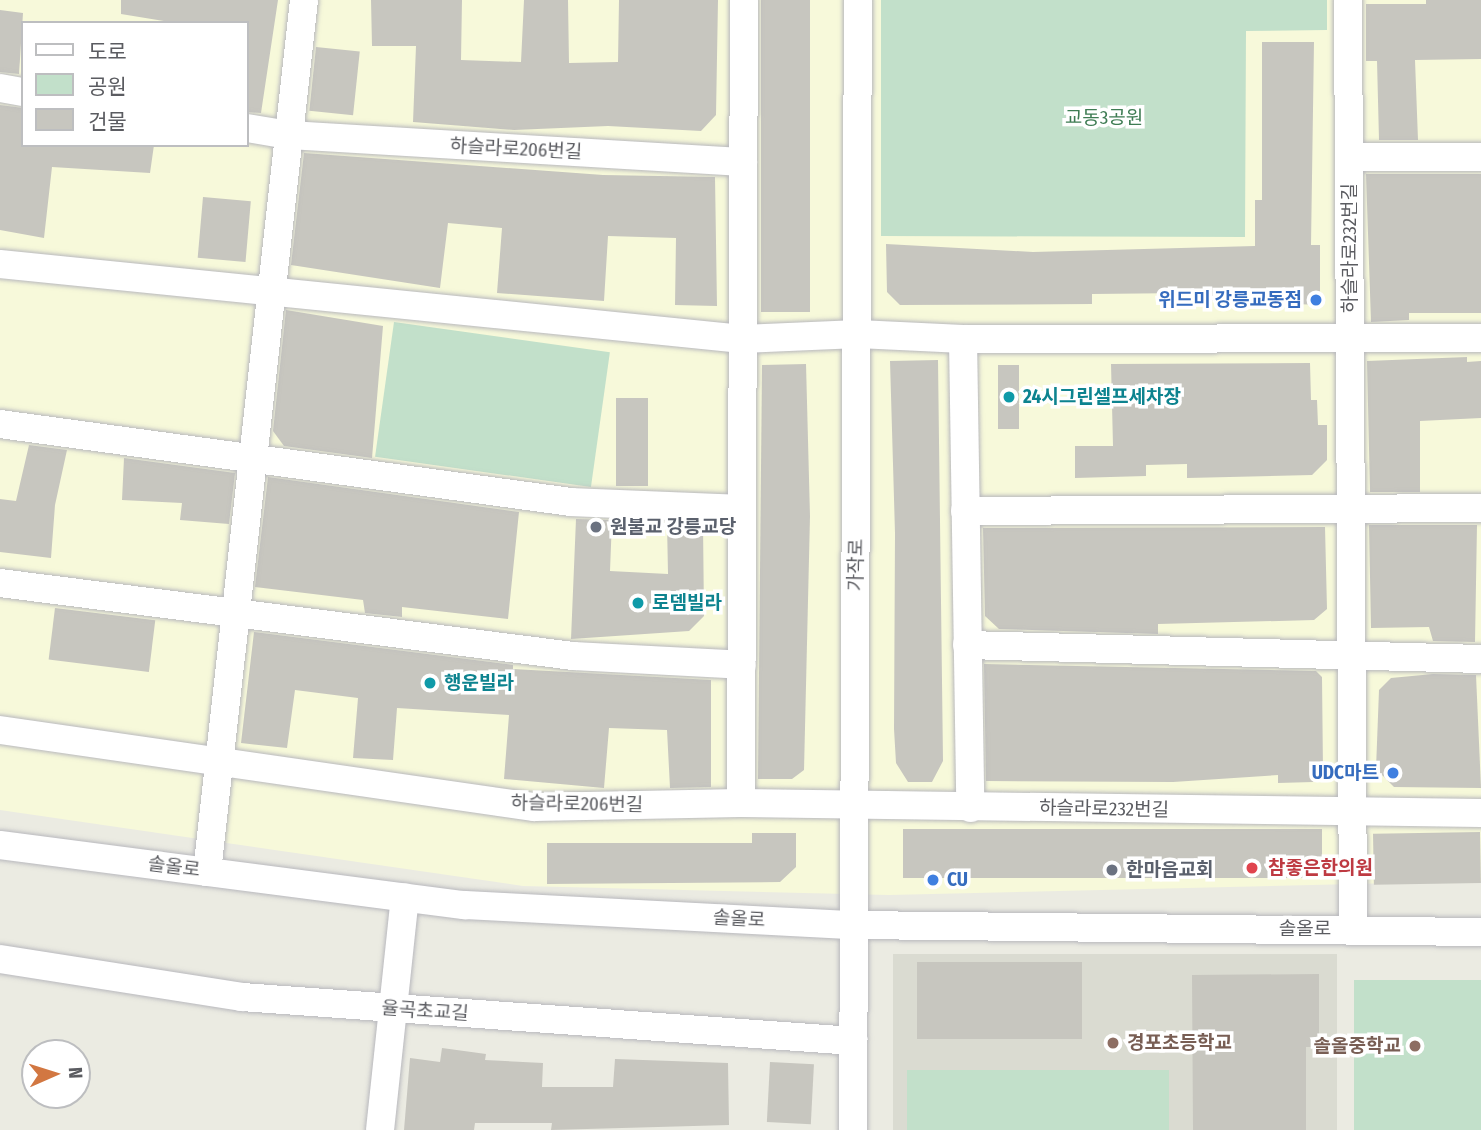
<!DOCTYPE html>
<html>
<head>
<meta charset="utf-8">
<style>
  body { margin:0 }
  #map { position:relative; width:1481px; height:1130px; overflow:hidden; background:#ebebe2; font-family:"Fira Sans Condensed","Noto Sans KR",sans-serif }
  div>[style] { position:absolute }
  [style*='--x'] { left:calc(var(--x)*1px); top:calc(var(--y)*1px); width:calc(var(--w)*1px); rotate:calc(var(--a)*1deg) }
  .commercial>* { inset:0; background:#f7f9da }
  .education>* { inset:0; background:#dadbd1; transform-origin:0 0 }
  .green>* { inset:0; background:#c2e0ca; transform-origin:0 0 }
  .building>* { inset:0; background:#c7c6bf; transform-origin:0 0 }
  .roads { filter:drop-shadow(0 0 2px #b8b8bd) drop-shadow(0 0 2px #b8b8bd) }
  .minor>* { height:28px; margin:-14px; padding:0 14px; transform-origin:14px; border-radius:14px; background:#fff }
  .dots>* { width:19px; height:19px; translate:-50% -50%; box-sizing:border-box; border:4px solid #fff; border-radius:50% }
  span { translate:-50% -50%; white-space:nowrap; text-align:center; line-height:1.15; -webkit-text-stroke:7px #fff; paint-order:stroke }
  .park-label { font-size:19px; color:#3e7c53 }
  .street-label { font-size:19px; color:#5b5c61 }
  .shop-label { font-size:19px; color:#366cbe; font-weight:700 }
  .right { translate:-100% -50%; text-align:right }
  .left { translate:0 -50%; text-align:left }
  .culture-label { font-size:19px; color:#0d838f; font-weight:700 }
  .worship-label { font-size:19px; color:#5b616d; font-weight:700 }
  .health-label { font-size:19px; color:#be3a42; font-weight:700 }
  .education-label { font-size:19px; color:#785e54; font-weight:700 }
  .legend { position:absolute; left:21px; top:21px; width:228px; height:126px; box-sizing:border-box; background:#fff; border:2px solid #bdbec0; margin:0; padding:9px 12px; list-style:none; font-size:21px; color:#5b5c61 }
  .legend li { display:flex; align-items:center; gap:14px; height:35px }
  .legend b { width:35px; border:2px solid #bdbec0 }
  .north { position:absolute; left:21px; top:1039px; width:70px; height:70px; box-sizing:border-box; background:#fff; border:2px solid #bdbec0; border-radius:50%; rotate:87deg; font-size:19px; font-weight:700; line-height:28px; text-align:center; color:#5b5c61 }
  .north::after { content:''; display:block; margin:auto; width:24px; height:32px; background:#d27741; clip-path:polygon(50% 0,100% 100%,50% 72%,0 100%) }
</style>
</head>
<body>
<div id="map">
  <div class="commercial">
    <i style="clip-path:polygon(evenodd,0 0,1481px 0,1481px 881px,889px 895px,523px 886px,0 810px,0 0,23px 23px,247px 23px,247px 145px,23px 145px,23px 23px)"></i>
  </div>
  <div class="education">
    <i style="left:893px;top:954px;width:444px;height:176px"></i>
  </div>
  <div class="green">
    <i style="clip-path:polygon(881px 0,1327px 0,1327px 30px,1246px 31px,1245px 237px,881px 236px)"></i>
    <i style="left:394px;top:322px;width:218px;height:136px;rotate:8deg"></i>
    <i style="left:1481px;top:980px;width:150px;height:127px;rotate:90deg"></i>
    <i style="left:907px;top:1070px;width:262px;height:60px"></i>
  </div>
  <div class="building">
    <i style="clip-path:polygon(121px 0,278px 0,261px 113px,247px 112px,247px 23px,176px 23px,121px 14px)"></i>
    <i style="clip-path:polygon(371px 0,462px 0,461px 60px,521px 62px,524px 0,568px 0,569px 63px,618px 62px,619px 0,718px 0,716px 115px,701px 131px,608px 126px,514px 130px,413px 122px,416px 46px,372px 46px)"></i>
    <i style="left:761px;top:0;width:49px;height:312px"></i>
    <i style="clip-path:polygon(1426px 0,1481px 0,1481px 59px,1415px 60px,1418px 140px,1379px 140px,1377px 61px,1366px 61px,1366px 4px,1426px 4px)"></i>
    <i style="clip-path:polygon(0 10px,23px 13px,19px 74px,0 72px)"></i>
    <i style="clip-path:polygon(1262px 42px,1314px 42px,1311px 245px,1320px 245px,1320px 305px,1187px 300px,1187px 293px,1092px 294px,1092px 304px,900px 305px,887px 292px,886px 244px,1033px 252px,1255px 246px,1255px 200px,1262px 200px)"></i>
    <i style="left:316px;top:47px;width:44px;height:64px;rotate:6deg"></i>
    <i style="clip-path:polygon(0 105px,23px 108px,23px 145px,154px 145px,150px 173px,52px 167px,44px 238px,0 230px)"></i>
    <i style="clip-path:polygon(304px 153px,603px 175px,715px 177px,717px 306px,675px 305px,676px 238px,608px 236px,604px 301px,497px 293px,502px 228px,448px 223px,440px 288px,291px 265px)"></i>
    <i style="clip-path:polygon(1366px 174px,1481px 174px,1481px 313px,1409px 313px,1409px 320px,1371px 322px)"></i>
    <i style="left:203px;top:197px;width:48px;height:61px;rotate:5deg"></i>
    <i style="clip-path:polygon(286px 310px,383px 326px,372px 458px,284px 446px,273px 431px)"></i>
    <i style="clip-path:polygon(1467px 357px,1467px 362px,1481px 361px,1481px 418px,1420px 421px,1420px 492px,1370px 492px,1367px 361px)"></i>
    <i style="clip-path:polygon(938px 360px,943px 761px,932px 782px,908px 782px,896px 763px,894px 729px,895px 533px,890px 361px)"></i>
    <i style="clip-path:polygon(1310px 363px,1311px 400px,1317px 400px,1318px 425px,1327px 425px,1327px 460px,1312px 475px,1187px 478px,1187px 464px,1146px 465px,1146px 476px,1075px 478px,1075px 446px,1113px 446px,1111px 364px)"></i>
    <i style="clip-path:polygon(806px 364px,810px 516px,804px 770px,792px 779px,758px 779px,762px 365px)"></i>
    <i style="left:998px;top:365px;width:21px;height:64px"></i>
    <i style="left:616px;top:398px;width:32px;height:88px"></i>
    <i style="clip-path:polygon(29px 445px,67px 450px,55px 505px,51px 558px,0 552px,0 499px,16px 501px)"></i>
    <i style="clip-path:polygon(124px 458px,235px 473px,229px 524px,180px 520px,182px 503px,122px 500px)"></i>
    <i style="clip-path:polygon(268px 477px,519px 512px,508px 619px,402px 607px,402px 617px,365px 613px,363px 600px,255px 587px)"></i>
    <i style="clip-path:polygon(576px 519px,612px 520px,610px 571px,668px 574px,667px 523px,703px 524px,704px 616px,689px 631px,571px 639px)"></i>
    <i style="clip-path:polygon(1369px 525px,1477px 525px,1475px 642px,1433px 641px,1429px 627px,1371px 628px)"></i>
    <i style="clip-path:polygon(1325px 527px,1327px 609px,1314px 620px,1158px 624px,1158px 634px,999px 629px,985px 616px,983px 528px)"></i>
    <i style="left:55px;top:608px;width:101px;height:52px;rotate:7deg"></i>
    <i style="clip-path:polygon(254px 632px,513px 665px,513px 669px,711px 680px,711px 787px,670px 788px,667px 730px,609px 728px,604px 788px,504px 779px,509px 715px,397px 708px,393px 760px,353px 758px,358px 698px,295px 690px,287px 748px,241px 743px)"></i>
    <i style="clip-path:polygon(984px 664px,1316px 671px,1322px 677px,1323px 771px,1313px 782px,1278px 783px,1278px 775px,1173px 782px,986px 781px)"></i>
    <i style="clip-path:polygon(1433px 674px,1476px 675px,1481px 788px,1394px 787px,1376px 769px,1379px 690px,1391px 678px)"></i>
    <i style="left:1322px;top:829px;width:49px;height:419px;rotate:90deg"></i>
    <i style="left:1480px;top:832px;width:51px;height:107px;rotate:89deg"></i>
    <i style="clip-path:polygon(752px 833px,796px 833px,796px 867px,780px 882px,547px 884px,547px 843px,752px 843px)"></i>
    <i style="left:1082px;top:962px;width:77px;height:165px;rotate:90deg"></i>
    <i style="clip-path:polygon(1319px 974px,1319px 1047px,1306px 1047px,1306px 1130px,1193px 1130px,1192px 975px)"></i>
    <i style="clip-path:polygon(442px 1048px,486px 1054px,485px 1060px,543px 1063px,542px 1087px,613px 1087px,615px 1059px,728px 1063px,729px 1125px,551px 1130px,552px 1123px,475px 1123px,474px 1130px,404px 1130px,410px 1058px,440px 1062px)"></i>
    <i style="left:770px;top:1062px;width:44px;height:60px;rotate:3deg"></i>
  </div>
  <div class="roads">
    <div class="minor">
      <i style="--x:1348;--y:0;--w:929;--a:89.69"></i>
      <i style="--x:0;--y:88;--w:23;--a:10"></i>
      <i style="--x:247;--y:128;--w:43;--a:9.5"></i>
      <i style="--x:289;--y:135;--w:455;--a:3.4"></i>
      <i style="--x:1349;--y:157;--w:132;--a:0"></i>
      <i style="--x:0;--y:264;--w:746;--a:5.77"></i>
      <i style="--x:742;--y:339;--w:116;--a:-2.5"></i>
      <i style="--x:858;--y:334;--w:105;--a:2.7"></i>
      <i style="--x:963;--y:339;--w:518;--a:-0.11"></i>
      <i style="--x:963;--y:339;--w:469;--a:89.1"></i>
      <i style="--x:0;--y:424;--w:576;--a:7.78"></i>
      <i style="--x:571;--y:502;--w:171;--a:2.3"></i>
      <i style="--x:965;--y:511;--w:516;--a:-0.33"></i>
      <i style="--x:0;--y:583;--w:578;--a:7.26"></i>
      <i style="--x:573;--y:656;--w:169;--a:3"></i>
      <i style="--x:967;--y:645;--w:514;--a:1.56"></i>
      <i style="--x:0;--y:730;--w:540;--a:8.21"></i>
      <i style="--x:534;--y:807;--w:207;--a:-1.1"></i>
      <i style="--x:741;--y:803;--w:740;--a:0.77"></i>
      <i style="--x:741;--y:803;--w:803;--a:-89.79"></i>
      <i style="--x:0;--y:845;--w:469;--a:7.4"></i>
      <i style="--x:465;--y:905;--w:389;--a:3"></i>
      <i style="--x:853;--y:925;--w:628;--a:0.64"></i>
      <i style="--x:207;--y:872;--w:877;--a:-83.65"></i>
      <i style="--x:0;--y:959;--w:245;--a:8.9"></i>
      <i style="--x:242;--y:997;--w:613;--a:4.12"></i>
      <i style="--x:380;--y:1130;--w:234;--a:-83.9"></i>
      <i style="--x:853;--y:1130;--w:1130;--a:-89.75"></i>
    </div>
  </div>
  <div class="dots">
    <i style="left:1316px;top:300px;background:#3f7fe0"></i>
    <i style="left:1009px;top:397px;background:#0f9aa8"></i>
    <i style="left:596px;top:527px;background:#6b7280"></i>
    <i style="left:638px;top:603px;background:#0f9aa8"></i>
    <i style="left:430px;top:683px;background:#0f9aa8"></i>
    <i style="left:1393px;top:773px;background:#3f7fe0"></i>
    <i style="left:1252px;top:868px;background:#e0444e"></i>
    <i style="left:1112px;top:870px;background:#6b7280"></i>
    <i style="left:933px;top:880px;background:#3f7fe0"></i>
    <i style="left:1113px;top:1043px;background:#8d6e63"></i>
    <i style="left:1415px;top:1046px;background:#8d6e63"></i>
  </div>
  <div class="park-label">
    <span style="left:1104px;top:118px">교동3공원</span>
  </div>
  <div class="street-label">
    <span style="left:516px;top:149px;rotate:3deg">하슬라로206번길</span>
    <span style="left:1350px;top:248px;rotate:-90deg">하슬라로232번길</span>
    <span style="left:856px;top:565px;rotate:-89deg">가작로</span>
    <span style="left:577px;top:804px;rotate:1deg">하슬라로206번길</span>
    <span style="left:1104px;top:809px;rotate:1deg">하슬라로232번길</span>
    <span style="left:174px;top:867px;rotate:7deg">솔올로</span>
    <span style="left:739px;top:919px;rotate:3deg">솔올로</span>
    <span style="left:1305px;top:929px">솔올로</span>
    <span style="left:425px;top:1011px;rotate:4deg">율곡초교길</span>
  </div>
  <div class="shop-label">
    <span class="right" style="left:1302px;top:300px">위드미 강릉교동점</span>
    <span class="right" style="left:1379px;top:773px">UDC마트</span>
    <span class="left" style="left:947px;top:880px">CU</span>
  </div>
  <div class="culture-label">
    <span class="left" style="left:1023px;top:397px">24시그린셀프세차장</span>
    <span class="left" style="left:652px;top:603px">로뎀빌라</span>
    <span class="left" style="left:444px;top:683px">행운빌라</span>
  </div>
  <div class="worship-label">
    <span class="left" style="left:610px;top:527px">원불교 강릉교당</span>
    <span class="left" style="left:1126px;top:870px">한마음교회</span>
  </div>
  <div class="health-label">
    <span class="left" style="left:1268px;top:868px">참좋은한의원</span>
  </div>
  <div class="education-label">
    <span class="left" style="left:1127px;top:1043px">경포초등학교</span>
    <span class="right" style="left:1401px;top:1046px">솔올중학교</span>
  </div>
  <ul class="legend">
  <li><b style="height:9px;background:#fff"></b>도로</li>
  <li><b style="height:19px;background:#c2e0ca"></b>공원</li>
  <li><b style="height:19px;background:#c7c6bf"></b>건물</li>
  </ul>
  <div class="north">N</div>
</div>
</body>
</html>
